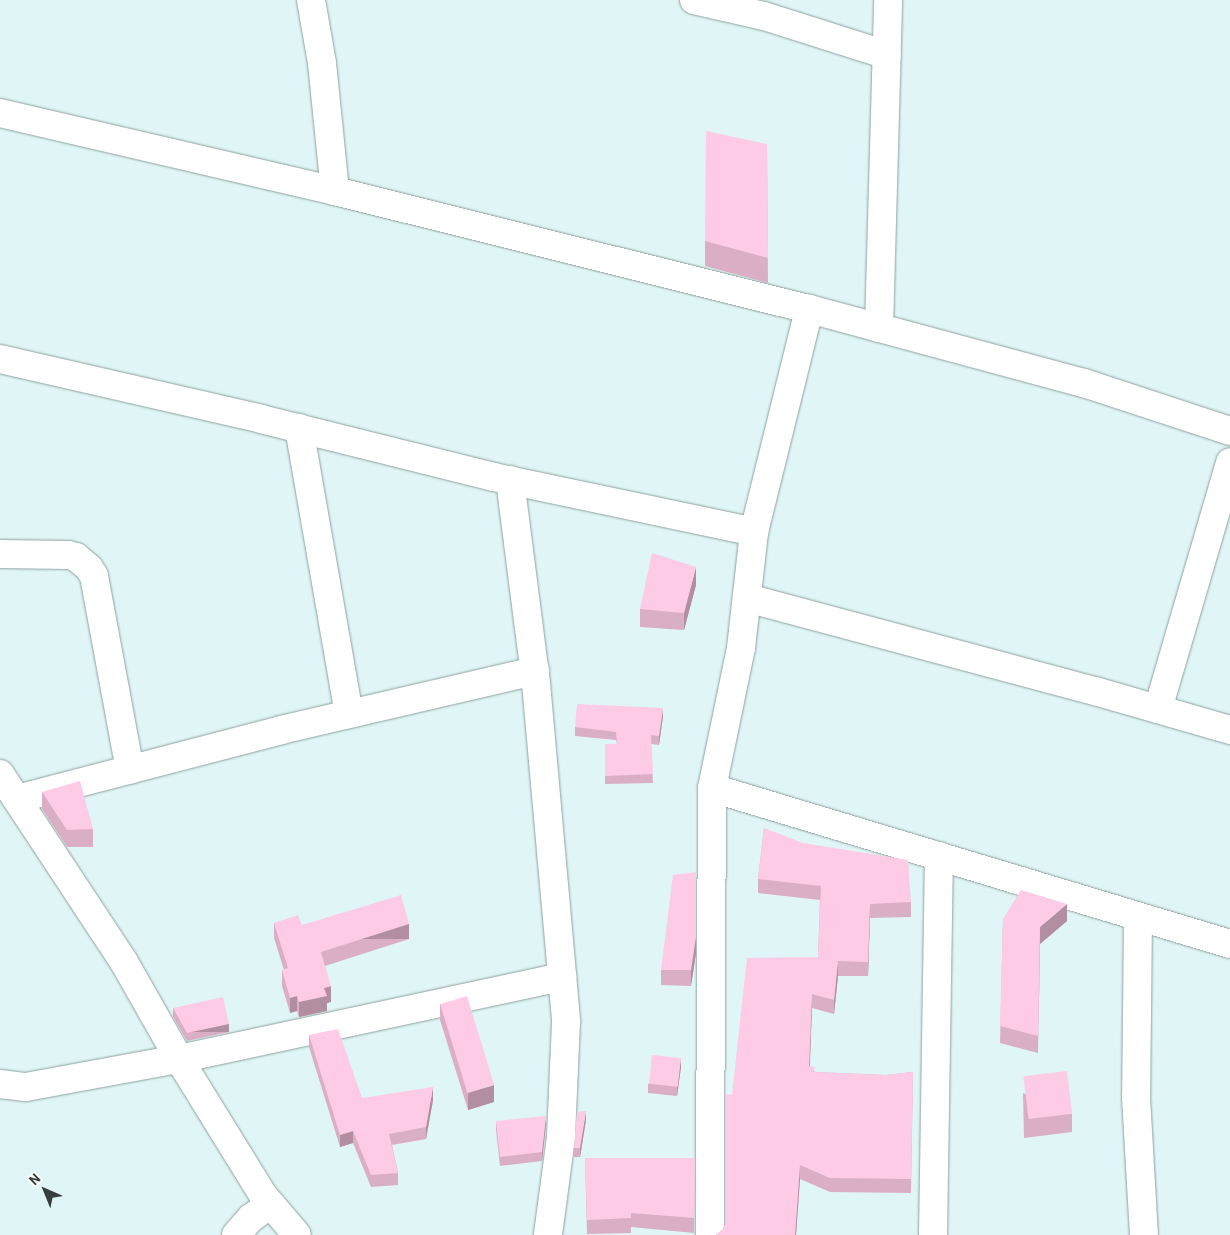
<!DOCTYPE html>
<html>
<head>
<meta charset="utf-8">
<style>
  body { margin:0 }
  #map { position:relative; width:1230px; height:1235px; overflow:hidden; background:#e0f5f5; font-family:Barlow,sans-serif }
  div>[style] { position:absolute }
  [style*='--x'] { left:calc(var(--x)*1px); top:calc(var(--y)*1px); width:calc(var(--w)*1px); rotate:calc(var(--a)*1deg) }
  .roads { filter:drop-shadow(0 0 1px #8da1a0) drop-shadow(0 0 1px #8da1a0) }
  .street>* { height:28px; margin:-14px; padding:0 14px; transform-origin:14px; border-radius:14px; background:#fff }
  .secondary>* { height:28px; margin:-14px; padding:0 14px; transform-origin:14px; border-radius:14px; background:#fff }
  .wall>* { inset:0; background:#daafc5 }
  .shaded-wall>* { inset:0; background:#b18ea0; transform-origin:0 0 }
  .building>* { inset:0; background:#fdcbe5; transform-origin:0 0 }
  span { translate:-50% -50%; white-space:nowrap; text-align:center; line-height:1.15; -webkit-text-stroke:4px #fff; paint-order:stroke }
  .north { position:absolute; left:20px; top:1165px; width:50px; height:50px; -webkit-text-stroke:4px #fff; paint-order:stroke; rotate:316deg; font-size:14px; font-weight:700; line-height:20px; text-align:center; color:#363e3e }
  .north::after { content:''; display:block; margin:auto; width:18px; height:22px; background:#363e3e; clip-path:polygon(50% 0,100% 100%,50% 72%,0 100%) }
</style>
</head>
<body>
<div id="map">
  <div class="roads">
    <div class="street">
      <i style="--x:311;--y:0;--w:64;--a:80.1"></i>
      <i style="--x:322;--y:63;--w:129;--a:84.2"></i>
      <i style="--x:694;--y:0;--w:72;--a:12.9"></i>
      <i style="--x:764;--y:16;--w:129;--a:17.6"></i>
      <i style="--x:879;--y:328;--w:328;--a:-88.4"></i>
      <i style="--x:0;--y:359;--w:268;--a:12.9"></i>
      <i style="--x:261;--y:419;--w:240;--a:14"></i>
      <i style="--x:494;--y:477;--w:266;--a:11.9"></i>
      <i style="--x:754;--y:532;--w:117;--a:96.4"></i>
      <i style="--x:741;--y:648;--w:143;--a:101.7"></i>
      <i style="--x:712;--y:788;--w:447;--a:90.3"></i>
      <i style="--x:299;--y:428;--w:290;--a:80.1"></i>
      <i style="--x:510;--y:480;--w:205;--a:82.7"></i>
      <i style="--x:536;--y:683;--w:340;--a:84.9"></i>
      <i style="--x:566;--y:1022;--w:115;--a:92.5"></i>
      <i style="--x:561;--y:1137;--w:99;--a:97.6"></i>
      <i style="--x:754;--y:532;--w:230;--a:-76.1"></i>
      <i style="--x:0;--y:554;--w:68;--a:0.8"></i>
      <i style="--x:68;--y:555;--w:8;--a:14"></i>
      <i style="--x:76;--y:557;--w:17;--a:40"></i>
      <i style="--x:89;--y:568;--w:9;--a:58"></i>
      <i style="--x:94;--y:576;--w:197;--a:79.5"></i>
      <i style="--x:747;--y:598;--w:360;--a:15"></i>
      <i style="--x:1095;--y:691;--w:141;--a:16.1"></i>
      <i style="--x:1158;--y:709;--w:257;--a:-73.7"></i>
      <i style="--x:712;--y:788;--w:541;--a:16.76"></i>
      <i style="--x:17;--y:799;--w:273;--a:-14.6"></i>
      <i style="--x:281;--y:730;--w:261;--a:-13.1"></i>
      <i style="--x:1138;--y:917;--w:180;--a:90.6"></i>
      <i style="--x:1136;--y:1097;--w:138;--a:86.7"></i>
      <i style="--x:0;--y:1084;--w:26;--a:7"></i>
      <i style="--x:26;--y:1087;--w:156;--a:-10.4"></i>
      <i style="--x:179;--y:1059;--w:392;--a:-12.1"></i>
      <i style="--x:236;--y:1235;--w:23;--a:-49"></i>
      <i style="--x:251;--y:1218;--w:24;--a:-35"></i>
      <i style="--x:933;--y:1235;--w:379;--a:-89.1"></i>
    </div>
    <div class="secondary">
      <i style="--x:0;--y:113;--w:344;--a:13.1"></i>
      <i style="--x:335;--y:191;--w:488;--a:14"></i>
      <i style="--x:809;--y:309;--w:285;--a:15.1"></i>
      <i style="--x:1084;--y:383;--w:154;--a:18.2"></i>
      <i style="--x:0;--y:774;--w:225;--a:56.6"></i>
      <i style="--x:124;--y:962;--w:112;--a:60.4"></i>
      <i style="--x:179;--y:1059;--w:160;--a:58.3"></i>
      <i style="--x:263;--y:1195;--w:52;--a:49.6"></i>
    </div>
  </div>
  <div class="wall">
    <i style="clip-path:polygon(767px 144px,768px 283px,705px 266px,705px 241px)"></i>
    <i style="clip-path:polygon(696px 585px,684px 630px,640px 627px,640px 609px)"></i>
    <i style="clip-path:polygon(663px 716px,659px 745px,651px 744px,653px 783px,605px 784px,605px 744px,617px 744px,616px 740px,575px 736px,575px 727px)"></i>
    <i style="clip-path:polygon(42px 792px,93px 829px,93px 847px,67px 847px,42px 809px)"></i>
    <i style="clip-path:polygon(764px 828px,911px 902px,911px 917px,870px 918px,868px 976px,838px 976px,834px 1014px,812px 1008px,810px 1066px,815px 1072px,886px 1075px,913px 1072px,911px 1193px,830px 1192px,800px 1179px,796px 1235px,716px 1235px,723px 1229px,726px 1221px,732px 1095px,818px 957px,820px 900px,758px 893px,758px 879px)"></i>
    <i style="clip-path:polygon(1003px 919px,1067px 921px,1040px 944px,1038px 1053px,1000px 1043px)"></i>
    <i style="clip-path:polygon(274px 923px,302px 925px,409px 939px,325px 966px,331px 1002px,327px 1003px,327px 1011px,299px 1017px,297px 1011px,290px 1013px,282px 986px,282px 970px,284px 970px,274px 938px)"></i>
    <i style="clip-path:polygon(696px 953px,691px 986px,661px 985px,661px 970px)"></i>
    <i style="clip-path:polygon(440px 1003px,494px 1102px,468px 1110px,440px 1020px)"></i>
    <i style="clip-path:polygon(173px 1008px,229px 1032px,187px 1041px,173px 1017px)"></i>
    <i style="clip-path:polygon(309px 1035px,362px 1098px,433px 1100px,426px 1139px,392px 1145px,398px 1173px,398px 1185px,371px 1187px,353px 1143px,340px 1147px,309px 1047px)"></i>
    <i style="clip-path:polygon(681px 1067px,677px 1096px,648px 1093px,648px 1084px)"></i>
    <i style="clip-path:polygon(1023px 1093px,1072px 1114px,1072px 1132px,1024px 1138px)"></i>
    <i style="clip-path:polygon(586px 1120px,580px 1157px,574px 1157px,574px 1148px)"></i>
    <i style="clip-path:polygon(496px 1121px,546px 1124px,542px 1161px,500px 1166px,496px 1130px)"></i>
    <i style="clip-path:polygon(585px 1158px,695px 1158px,694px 1233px,631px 1227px,631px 1233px,587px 1234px)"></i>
  </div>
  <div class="shaded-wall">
    <i style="clip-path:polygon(696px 567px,696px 585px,684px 630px,684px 613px)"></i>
    <i style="clip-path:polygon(663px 708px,663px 716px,659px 745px,659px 736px)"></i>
    <i style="clip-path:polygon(696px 872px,696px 953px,691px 986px,691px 970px)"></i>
    <i style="clip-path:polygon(870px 904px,870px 918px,868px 976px,868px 962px)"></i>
    <i style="clip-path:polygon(1067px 904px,1067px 921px,1040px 944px,1038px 1053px,1040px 927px)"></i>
    <i style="left:409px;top:924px;width:15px;height:92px;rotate:90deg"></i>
    <i style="clip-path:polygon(838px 961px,838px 976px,834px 1014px,834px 1000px)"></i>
    <i style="clip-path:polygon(331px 986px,331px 1002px,327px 1003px,327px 1011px,299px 1017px,299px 1002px,324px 988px)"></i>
    <i style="clip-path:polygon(812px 994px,812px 1008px,809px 1080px,809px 1066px)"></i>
    <i style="clip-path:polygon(297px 996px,297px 1011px,290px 1013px,290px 998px)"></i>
    <i style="left:229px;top:1024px;width:8px;height:43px;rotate:90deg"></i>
    <i style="clip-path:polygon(681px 1058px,681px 1067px,677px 1096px,677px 1088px)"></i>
    <i style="clip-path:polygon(494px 1085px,494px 1102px,468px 1110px,468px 1093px)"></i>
    <i style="clip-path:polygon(433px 1087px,433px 1100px,426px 1139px,426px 1127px)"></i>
    <i style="clip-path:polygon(586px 1111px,586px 1120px,580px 1157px,580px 1148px)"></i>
    <i style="clip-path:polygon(546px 1116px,546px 1124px,542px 1161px,542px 1152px)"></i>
    <i style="clip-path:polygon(353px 1131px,353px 1143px,340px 1147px,340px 1135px)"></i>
    <i style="clip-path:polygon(800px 1165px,800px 1179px,796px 1235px,795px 1235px)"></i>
  </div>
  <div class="building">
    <i style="clip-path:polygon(706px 131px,767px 144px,768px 258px,705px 241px)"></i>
    <i style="clip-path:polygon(652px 553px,696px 567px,684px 613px,640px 609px)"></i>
    <i style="clip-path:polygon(577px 704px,663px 708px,659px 736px,651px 735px,653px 774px,605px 776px,605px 744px,617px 744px,616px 732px,575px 727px)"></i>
    <i style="clip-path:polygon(80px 781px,93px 829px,67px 830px,42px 792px)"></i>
    <i style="clip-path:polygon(764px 828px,803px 843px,908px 860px,911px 902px,870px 904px,868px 962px,838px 961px,834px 1000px,812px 994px,809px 1066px,815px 1067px,813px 1072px,886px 1075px,913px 1072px,911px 1179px,830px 1178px,800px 1165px,795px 1235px,716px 1235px,723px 1229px,726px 1221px,726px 1094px,732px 1095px,747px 958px,818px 957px,821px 886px,758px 879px)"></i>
    <i style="clip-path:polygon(696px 872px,696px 937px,691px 970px,661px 970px,673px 875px)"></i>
    <i style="clip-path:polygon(1021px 890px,1067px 904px,1040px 927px,1038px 1036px,1000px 1026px,1003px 919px)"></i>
    <i style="clip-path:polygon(401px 895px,409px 924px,321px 952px,331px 986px,324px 988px,327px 996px,299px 1002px,297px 996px,290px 998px,282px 970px,288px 968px,274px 923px,298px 915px,302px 925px)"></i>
    <i style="left:467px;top:996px;width:93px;height:28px;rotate:73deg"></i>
    <i style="clip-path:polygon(223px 997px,229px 1024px,187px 1033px,173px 1008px)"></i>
    <i style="clip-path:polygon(338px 1029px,362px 1098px,433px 1087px,426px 1127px,389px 1134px,398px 1173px,371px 1175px,353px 1131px,340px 1135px,309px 1035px)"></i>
    <i style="left:652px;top:1055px;width:29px;height:29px;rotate:6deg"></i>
    <i style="left:1067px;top:1071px;width:43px;height:44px;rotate:83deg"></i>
    <i style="clip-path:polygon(586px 1111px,580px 1148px,574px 1148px,577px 1112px)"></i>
    <i style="clip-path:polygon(546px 1116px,542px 1152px,500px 1157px,496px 1121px)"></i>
    <i style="clip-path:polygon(585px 1158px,695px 1158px,694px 1218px,631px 1213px,631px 1218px,587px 1220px)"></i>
  </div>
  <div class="north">N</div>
</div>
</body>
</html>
